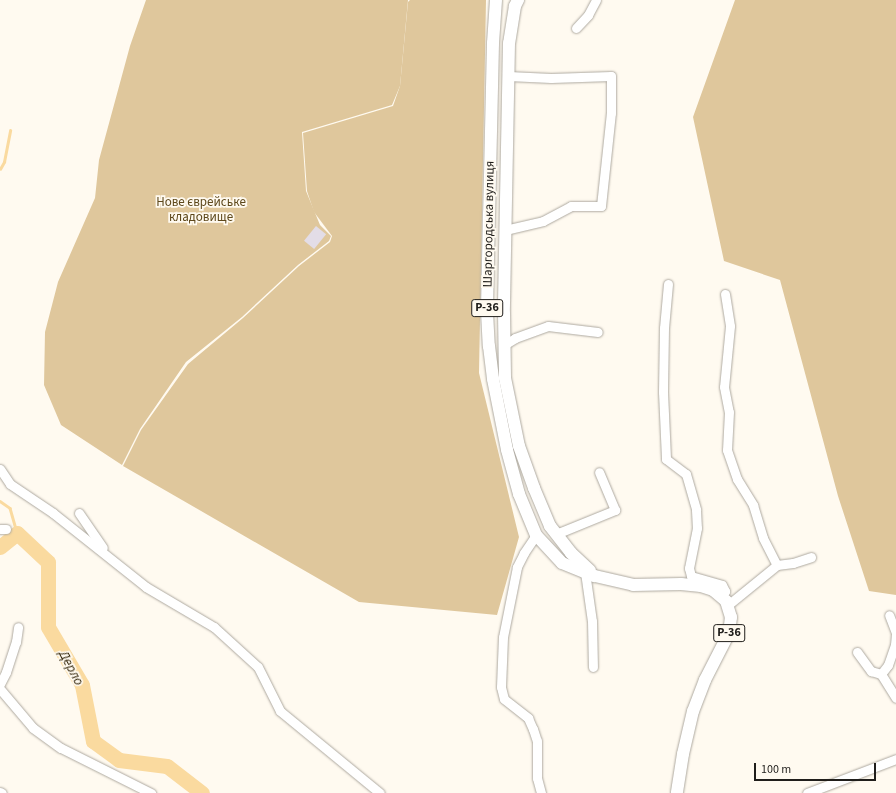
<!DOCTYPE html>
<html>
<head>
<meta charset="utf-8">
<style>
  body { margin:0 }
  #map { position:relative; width:896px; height:793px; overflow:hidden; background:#fffaf0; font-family:"Source Sans 3",sans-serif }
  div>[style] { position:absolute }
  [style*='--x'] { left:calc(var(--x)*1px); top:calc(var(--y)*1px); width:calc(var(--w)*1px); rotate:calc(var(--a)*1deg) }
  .green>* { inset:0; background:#dfc79c }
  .stream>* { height:2.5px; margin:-1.25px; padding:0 1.25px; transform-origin:1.25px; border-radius:1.25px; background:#fada9f }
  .river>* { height:15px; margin:-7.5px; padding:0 7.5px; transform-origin:7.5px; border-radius:7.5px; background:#fada9f }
  .building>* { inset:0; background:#e3dde7; transform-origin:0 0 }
  .roads { filter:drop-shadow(0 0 1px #aea9a0) drop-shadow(0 0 1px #aea9a0) }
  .minor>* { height:9px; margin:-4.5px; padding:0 4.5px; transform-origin:4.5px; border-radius:4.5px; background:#fff }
  .major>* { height:12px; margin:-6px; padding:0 6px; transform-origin:6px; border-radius:6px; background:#fff }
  span { translate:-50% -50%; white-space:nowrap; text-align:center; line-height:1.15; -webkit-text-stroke:3.5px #fffaf0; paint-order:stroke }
  .shield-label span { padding:1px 3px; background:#fffaf0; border:1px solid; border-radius:3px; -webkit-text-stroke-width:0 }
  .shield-label { font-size:12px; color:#201e1b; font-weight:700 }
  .park-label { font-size:13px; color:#5e481b }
  .street-label { font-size:13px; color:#201e1b }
  .water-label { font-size:14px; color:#372a0f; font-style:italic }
  .scale { position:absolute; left:754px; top:763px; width:122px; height:18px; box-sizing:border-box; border:2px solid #201e1b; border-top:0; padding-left:5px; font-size:12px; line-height:14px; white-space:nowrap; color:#201e1b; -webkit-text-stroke:3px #fffaf0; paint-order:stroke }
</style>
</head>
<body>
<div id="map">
  <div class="green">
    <i style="clip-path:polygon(146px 0,408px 0,400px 86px,392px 105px,302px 132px,306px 191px,320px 225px,331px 236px,329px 241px,298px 265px,242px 317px,186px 362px,140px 429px,122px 465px,61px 425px,44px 385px,45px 332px,58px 282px,95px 198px,99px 160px,130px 46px)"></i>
    <i style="clip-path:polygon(410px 0,486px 0,479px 373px,519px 537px,497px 615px,359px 602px,123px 466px,141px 430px,188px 364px,243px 318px,299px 266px,330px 242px,332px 236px,314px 212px,307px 191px,303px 133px,393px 106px,400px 86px,408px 2px)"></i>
    <i style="clip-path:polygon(735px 0,896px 0,896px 595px,869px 591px,838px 496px,780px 280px,724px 261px,693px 117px)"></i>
  </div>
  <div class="stream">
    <i style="--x:0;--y:169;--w:8;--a:-60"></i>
    <i style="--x:4;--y:162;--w:32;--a:-79"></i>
    <i style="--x:0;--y:501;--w:12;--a:35"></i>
    <i style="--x:10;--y:508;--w:26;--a:74"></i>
  </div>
  <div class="river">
    <i style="--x:0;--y:547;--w:22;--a:-39"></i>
    <i style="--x:17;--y:533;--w:42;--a:43.1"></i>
    <i style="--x:48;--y:562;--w:65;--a:90"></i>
    <i style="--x:48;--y:627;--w:67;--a:59.6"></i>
    <i style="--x:82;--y:685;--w:57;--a:78.9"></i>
    <i style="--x:93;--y:741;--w:32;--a:36"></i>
    <i style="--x:119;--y:760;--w:48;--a:7.1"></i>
    <i style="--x:167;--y:766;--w:44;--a:37.6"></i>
  </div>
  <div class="building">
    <i style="left:316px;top:226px;width:13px;height:19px;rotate:39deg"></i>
  </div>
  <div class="roads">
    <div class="minor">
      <i style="--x:576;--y:28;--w:18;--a:-47"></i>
      <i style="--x:588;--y:15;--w:17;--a:-62"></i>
      <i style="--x:505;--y:230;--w:39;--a:-13"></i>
      <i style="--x:543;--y:221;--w:32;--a:-28"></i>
      <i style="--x:571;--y:206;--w:30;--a:0"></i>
      <i style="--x:601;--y:206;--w:94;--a:-83.9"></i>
      <i style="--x:611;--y:113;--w:37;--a:-90"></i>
      <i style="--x:611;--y:76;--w:60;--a:178.1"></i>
      <i style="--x:551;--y:78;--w:43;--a:-177.3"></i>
      <i style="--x:668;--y:284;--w:44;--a:95.2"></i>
      <i style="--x:664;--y:328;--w:64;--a:90.9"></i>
      <i style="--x:663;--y:392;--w:67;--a:87.4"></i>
      <i style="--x:666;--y:459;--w:25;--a:37"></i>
      <i style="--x:686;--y:474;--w:37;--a:74"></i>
      <i style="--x:696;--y:510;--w:18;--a:87"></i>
      <i style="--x:697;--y:528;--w:41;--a:101.3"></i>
      <i style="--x:689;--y:568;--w:8;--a:76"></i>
      <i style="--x:691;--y:576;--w:32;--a:16"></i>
      <i style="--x:722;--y:585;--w:7;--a:63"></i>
      <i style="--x:725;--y:591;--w:7;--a:135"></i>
      <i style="--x:725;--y:294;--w:32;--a:81"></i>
      <i style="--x:730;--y:326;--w:61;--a:95.6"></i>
      <i style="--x:724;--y:387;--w:25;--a:79"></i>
      <i style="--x:729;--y:412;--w:38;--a:93"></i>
      <i style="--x:727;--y:450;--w:31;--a:71"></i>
      <i style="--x:737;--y:479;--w:31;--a:58"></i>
      <i style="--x:753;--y:505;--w:34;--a:73"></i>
      <i style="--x:763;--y:538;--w:30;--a:63"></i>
      <i style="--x:777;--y:565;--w:63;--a:140.8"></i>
      <i style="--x:504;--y:345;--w:13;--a:-32"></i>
      <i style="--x:515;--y:338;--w:35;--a:-20"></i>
      <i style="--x:548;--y:326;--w:50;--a:6.8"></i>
      <i style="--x:0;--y:469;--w:18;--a:56"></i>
      <i style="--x:10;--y:484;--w:52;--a:34"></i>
      <i style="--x:53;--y:513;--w:119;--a:38.5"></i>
      <i style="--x:146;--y:587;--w:79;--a:30.5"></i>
      <i style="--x:214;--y:627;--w:59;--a:42.3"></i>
      <i style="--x:258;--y:667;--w:49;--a:63.4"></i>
      <i style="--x:280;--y:711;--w:129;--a:39.4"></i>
      <i style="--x:79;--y:513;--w:42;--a:55.6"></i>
      <i style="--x:0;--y:529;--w:6;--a:0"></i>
      <i style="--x:556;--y:534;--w:64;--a:-22.1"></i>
      <i style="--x:615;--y:510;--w:41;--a:-112.8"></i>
      <i style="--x:536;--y:535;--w:22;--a:124"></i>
      <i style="--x:524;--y:553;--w:16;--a:117"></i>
      <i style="--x:517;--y:567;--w:71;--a:101.3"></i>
      <i style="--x:503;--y:637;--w:50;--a:92.3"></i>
      <i style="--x:501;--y:687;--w:12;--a:76"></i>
      <i style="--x:504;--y:699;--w:31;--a:38"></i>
      <i style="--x:528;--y:718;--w:12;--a:66"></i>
      <i style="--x:533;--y:729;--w:13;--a:72"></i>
      <i style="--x:537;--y:741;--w:37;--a:90"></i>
      <i style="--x:537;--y:778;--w:16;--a:75"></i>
      <i style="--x:777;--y:565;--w:16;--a:-7"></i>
      <i style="--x:793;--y:563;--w:19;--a:-18"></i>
      <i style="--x:585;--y:572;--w:49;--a:81.9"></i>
      <i style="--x:592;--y:621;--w:46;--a:88.8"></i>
      <i style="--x:857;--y:652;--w:24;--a:54"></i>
      <i style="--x:871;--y:671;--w:10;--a:17"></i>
      <i style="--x:881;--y:674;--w:28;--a:58"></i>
      <i style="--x:881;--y:674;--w:11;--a:-52"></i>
      <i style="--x:888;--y:665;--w:21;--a:-71"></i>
      <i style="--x:895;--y:645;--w:12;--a:-85"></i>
      <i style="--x:896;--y:633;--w:19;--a:-111"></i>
      <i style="--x:0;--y:684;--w:13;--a:-63"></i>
      <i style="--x:6;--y:672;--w:32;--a:-72"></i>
      <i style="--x:16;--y:642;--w:15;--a:-82"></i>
      <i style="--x:0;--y:689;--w:51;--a:49.8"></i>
      <i style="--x:33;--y:728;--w:34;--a:36"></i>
      <i style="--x:61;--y:748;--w:101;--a:26.6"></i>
      <i style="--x:0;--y:792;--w:2;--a:27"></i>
      <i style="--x:807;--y:793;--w:95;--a:-20.9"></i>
    </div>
    <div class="major">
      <i style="--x:496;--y:0;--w:43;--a:94"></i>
      <i style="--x:493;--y:43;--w:170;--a:91.3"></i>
      <i style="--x:489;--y:213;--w:99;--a:91.2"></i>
      <i style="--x:487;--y:312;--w:34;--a:87"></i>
      <i style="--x:489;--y:346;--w:33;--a:83"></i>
      <i style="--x:493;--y:379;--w:72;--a:78.8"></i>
      <i style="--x:507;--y:450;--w:46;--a:74.7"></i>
      <i style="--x:519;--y:494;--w:44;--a:67.5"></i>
      <i style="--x:536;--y:535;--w:38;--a:47"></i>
      <i style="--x:562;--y:563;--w:35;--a:22"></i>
      <i style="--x:595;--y:576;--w:39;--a:13"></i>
      <i style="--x:633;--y:585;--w:48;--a:-1.2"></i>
      <i style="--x:681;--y:584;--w:20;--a:6"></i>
      <i style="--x:701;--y:586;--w:13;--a:18"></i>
      <i style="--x:713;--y:590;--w:17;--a:40"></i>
      <i style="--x:726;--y:601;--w:17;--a:73"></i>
      <i style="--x:731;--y:617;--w:16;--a:97"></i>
      <i style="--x:729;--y:633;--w:53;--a:117.1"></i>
      <i style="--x:705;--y:680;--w:33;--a:111"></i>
      <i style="--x:693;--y:711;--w:44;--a:103.1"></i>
      <i style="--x:683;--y:754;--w:39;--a:99"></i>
      <i style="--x:518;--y:0;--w:7;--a:117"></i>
      <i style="--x:515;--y:6;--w:37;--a:99"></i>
      <i style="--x:509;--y:43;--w:270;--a:91.1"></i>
      <i style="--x:504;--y:313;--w:65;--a:89.1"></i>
      <i style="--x:505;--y:378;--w:69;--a:78.4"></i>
      <i style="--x:519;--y:446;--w:45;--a:70.3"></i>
      <i style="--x:534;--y:488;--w:41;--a:67.2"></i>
      <i style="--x:550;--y:526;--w:34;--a:52"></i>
      <i style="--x:571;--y:553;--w:26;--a:43"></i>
    </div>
  </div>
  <div class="shield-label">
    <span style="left:487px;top:308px">Р-36</span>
    <span style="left:729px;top:633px">Р-36</span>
  </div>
  <div class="park-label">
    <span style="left:201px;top:210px">Нове єврейське<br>кладовище</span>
  </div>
  <div class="street-label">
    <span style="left:489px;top:224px;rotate:-89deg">Шаргородська вулиця</span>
  </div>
  <div class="water-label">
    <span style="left:71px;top:668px;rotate:62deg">Дерло</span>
  </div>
  <div class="scale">100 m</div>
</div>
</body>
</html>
